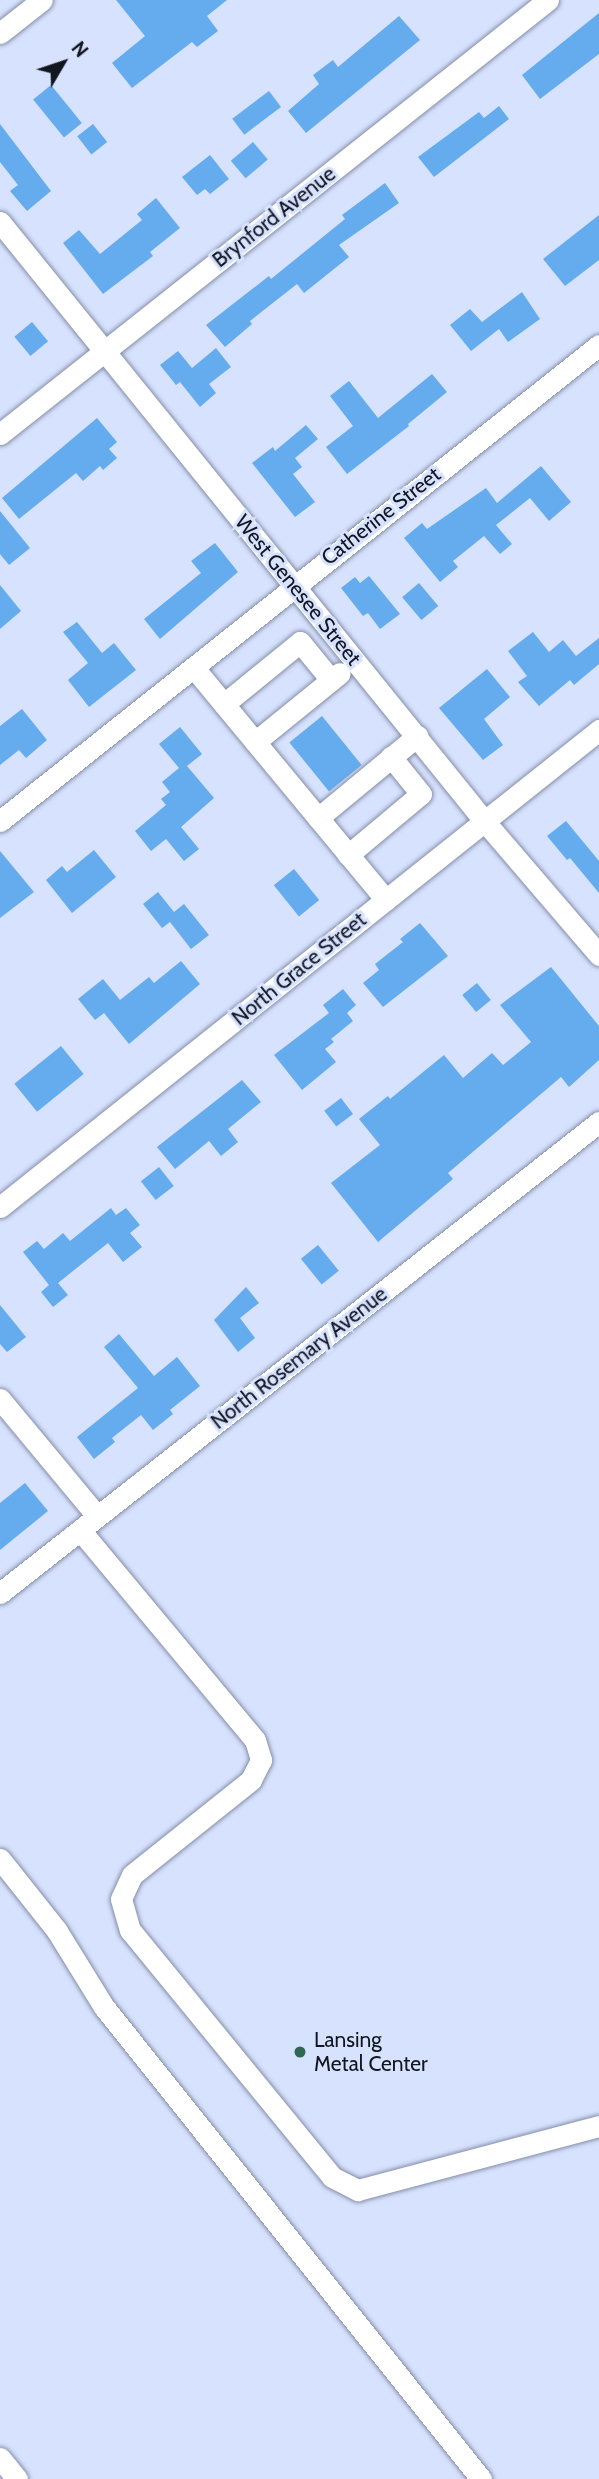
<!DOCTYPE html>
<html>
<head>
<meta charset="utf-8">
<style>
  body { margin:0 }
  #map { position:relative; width:599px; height:2479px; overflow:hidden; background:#d7e2fe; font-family:Cabin,sans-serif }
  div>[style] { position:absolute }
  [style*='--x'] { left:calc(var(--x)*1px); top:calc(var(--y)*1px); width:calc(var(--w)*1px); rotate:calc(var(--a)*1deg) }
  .building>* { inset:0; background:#64acee; transform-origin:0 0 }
  .roads { filter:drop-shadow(0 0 2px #848ea8) drop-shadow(0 0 2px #848ea8) }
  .minor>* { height:21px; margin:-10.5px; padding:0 10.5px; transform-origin:10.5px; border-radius:10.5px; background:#fff }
  .dots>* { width:19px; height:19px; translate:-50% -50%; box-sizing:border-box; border:4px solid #d7e2fe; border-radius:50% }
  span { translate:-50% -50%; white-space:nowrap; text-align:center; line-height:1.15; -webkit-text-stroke:6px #d7e2fe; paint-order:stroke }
  .street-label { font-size:21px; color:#121620 }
  .poi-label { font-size:21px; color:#121620 }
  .left { translate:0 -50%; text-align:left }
  .north { position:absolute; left:28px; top:28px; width:70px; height:70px; -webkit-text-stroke:5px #d7e2fe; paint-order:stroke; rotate:51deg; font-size:19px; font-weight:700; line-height:28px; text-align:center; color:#121620 }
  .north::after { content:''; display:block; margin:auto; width:24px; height:32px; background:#121620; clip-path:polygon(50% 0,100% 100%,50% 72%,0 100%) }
</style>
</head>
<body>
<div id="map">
  <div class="building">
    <i style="clip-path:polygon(116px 0,227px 0,207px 16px,218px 31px,197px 47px,192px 42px,132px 88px,112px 63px,145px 36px)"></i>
    <i style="clip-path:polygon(599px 13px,599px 54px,540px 99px,522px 75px)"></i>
    <i style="clip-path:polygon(399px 16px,420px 40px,306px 133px,288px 111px,319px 84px,313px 75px,333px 60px,338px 67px)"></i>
    <i style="left:51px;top:85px;width:49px;height:23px;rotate:51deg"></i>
    <i style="left:269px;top:91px;width:20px;height:46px;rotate:53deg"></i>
    <i style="clip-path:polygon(499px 106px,509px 119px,434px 177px,418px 157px,479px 112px,484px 118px)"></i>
    <i style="clip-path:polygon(0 124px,51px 191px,27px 211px,10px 191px,18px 185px,0 162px)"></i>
    <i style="left:93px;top:124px;width:23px;height:20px;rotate:52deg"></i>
    <i style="left:253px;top:142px;width:23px;height:29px;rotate:50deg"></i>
    <i style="clip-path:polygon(210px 155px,229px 179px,210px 194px,205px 189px,197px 195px,182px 177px)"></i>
    <i style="clip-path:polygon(385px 183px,399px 203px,339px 245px,349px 257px,304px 293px,297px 284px,250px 321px,252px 324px,225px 347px,206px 325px,269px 276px,271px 279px,345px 219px,342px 215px)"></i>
    <i style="clip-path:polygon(156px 198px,180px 228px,150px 252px,153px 256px,103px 294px,63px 243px,79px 230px,100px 254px,142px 220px,137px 214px)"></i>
    <i style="clip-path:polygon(599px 215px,599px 260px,565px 286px,543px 259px)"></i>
    <i style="clip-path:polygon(522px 292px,540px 319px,508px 342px,499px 329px,471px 351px,450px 325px,470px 309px,482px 322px)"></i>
    <i style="left:32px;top:322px;width:25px;height:23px;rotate:50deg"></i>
    <i style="clip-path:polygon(216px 348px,231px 367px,209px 384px,216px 393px,200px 407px,180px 382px,176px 385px,160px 365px,178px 351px,192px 368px)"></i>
    <i style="clip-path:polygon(432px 374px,447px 392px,408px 424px,409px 426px,347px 474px,326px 447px,353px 426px,330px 396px,349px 381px,378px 418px)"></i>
    <i style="clip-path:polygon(97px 418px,117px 442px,109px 449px,117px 458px,103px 470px,100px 466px,83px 481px,76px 473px,19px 519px,2px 498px)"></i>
    <i style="clip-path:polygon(306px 425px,318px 439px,295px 458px,302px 467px,293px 474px,315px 502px,295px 517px,252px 463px,273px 447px,275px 451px)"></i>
    <i style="clip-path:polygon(541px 466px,571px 502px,549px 521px,530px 498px,496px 525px,512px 544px,500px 554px,484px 536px,453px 561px,458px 567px,440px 582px,404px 538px,422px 523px,427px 529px,486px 488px,497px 503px)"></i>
    <i style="clip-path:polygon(0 511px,30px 548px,9px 565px,0 554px)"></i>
    <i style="clip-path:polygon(215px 543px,238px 572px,160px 639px,144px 619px,201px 573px,191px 561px)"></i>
    <i style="clip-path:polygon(369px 576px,400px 614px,380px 629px,368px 613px,363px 616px,341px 588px,355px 577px,360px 583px)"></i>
    <i style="left:419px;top:583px;width:30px;height:22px;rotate:50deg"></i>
    <i style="clip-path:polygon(0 585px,21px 611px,0 629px)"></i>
    <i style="clip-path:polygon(77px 622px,102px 653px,114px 643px,136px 670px,89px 707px,68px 680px,88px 663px,63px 632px)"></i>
    <i style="clip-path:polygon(533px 632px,549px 652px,563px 640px,576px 656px,599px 638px,599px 664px,574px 685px,570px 680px,539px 706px,518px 682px,527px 676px,508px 651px)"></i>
    <i style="clip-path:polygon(487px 669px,510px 697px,484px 719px,503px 745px,483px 760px,439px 708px)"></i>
    <i style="clip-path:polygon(22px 709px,47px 740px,26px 758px,19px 750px,0 765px,0 726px)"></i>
    <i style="left:322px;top:716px;width:63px;height:42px;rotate:51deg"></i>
    <i style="clip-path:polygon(180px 727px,202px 754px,187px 766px,214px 798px,181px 827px,199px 849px,184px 861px,166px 839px,151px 851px,135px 831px,166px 805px,161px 799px,170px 792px,162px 782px,179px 768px,159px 744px)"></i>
    <i style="clip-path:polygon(566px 821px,599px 861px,599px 893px,570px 858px,567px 860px,547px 836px)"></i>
    <i style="clip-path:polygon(94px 850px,116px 877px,72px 913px,46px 880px,62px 866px,67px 872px)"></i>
    <i style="clip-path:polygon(0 851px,34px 892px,0 918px)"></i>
    <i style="left:294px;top:869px;width:40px;height:26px;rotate:51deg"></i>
    <i style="clip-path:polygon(158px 892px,174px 912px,184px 904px,209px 935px,191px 949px,170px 922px,162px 928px,143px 904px)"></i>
    <i style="clip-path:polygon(420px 923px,448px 956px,383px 1007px,363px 983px,379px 970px,375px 964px,403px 942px,400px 939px)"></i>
    <i style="clip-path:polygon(181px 961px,200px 984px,129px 1044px,104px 1013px,95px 1020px,78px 999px,103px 979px,120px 1000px,149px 977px,154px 983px)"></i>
    <i style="clip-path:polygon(551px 967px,599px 1026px,599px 1060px,569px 1087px,561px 1077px,448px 1173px,453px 1179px,378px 1242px,331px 1183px,380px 1145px,359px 1119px,388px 1096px,390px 1099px,444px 1055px,463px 1078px,492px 1053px,503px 1065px,531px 1042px,500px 1005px)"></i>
    <i style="left:477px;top:983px;width:22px;height:19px;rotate:51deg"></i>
    <i style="clip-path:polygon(343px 989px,356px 1005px,347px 1013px,353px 1021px,331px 1039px,334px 1042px,325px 1049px,336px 1062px,302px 1090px,274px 1055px,329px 1013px,323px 1005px)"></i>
    <i style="left:61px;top:1046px;width:36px;height:60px;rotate:51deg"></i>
    <i style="clip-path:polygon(242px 1080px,261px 1102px,228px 1129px,238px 1142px,221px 1156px,209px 1141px,175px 1169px,157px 1147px)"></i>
    <i style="left:341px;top:1098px;width:20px;height:21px;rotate:53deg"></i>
    <i style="left:159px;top:1167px;width:24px;height:23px;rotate:52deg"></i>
    <i style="clip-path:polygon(111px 1208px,116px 1215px,126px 1208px,140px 1225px,130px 1233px,142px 1247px,123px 1262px,108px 1243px,58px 1283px,68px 1295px,53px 1307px,41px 1292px,49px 1285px,23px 1252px,37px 1241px,44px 1249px,63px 1233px,70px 1241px)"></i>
    <i style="left:318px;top:1245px;width:33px;height:22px;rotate:51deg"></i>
    <i style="clip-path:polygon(246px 1287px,259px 1303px,240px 1318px,255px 1338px,238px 1352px,214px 1320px)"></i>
    <i style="clip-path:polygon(0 1305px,26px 1337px,7px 1352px,0 1344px)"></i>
    <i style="clip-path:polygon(119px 1334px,154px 1376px,177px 1357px,200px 1386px,170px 1410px,173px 1414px,153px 1430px,141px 1415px,112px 1438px,115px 1442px,94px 1459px,77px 1437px,138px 1388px,104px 1347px)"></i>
    <i style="clip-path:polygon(25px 1483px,48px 1511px,0 1550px,0 1503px)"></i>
  </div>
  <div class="roads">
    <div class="minor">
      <i style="--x:0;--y:33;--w:53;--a:-38.2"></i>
      <i style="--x:0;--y:222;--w:773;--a:51.04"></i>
      <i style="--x:486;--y:823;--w:174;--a:49.4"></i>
      <i style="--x:0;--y:434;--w:699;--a:-38.38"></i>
      <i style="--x:194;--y:668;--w:301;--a:50.4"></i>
      <i style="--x:224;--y:704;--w:98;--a:-39.2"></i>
      <i style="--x:300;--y:642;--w:49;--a:50.8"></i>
      <i style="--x:255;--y:742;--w:109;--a:-39.1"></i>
      <i style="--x:318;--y:818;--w:129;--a:-39.6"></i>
      <i style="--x:0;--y:821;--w:765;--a:-38.47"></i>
      <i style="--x:348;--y:855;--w:95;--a:-39.9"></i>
      <i style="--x:421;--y:794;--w:48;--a:-129"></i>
      <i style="--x:0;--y:1207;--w:766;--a:-38.53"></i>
      <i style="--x:0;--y:1399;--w:152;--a:50.3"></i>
      <i style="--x:80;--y:1530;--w:273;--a:50.2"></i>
      <i style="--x:255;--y:1740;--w:21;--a:73"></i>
      <i style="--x:261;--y:1760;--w:22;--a:117"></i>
      <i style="--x:251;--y:1780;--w:152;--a:141.4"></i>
      <i style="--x:132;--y:1875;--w:26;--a:115"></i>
      <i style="--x:121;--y:1899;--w:32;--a:74"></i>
      <i style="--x:130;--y:1930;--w:319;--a:50.7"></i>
      <i style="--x:332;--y:2177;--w:29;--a:27"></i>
      <i style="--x:358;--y:2190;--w:249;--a:-14.9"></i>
      <i style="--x:0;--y:1593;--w:762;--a:-38.18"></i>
      <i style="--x:0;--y:1859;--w:92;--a:51.6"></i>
      <i style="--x:57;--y:1931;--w:89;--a:58.3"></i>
      <i style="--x:104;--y:2007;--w:604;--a:51.38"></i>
      <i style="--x:0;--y:2458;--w:27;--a:51"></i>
    </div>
  </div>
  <div class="dots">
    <i style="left:300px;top:2052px;background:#2d6852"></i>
  </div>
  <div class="street-label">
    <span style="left:274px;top:217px;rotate:-38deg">Brynford Avenue</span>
    <span style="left:381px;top:516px;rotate:-38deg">Catherine Street</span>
    <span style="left:298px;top:590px;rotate:51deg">West Genesee Street</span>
    <span style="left:299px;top:969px;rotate:-39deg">North Grace Street</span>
    <span style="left:299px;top:1358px;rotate:-38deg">North Rosemary Avenue</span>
  </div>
  <div class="poi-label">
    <span class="left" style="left:314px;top:2052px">Lansing<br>Metal Center</span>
  </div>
  <div class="north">N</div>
</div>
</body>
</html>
